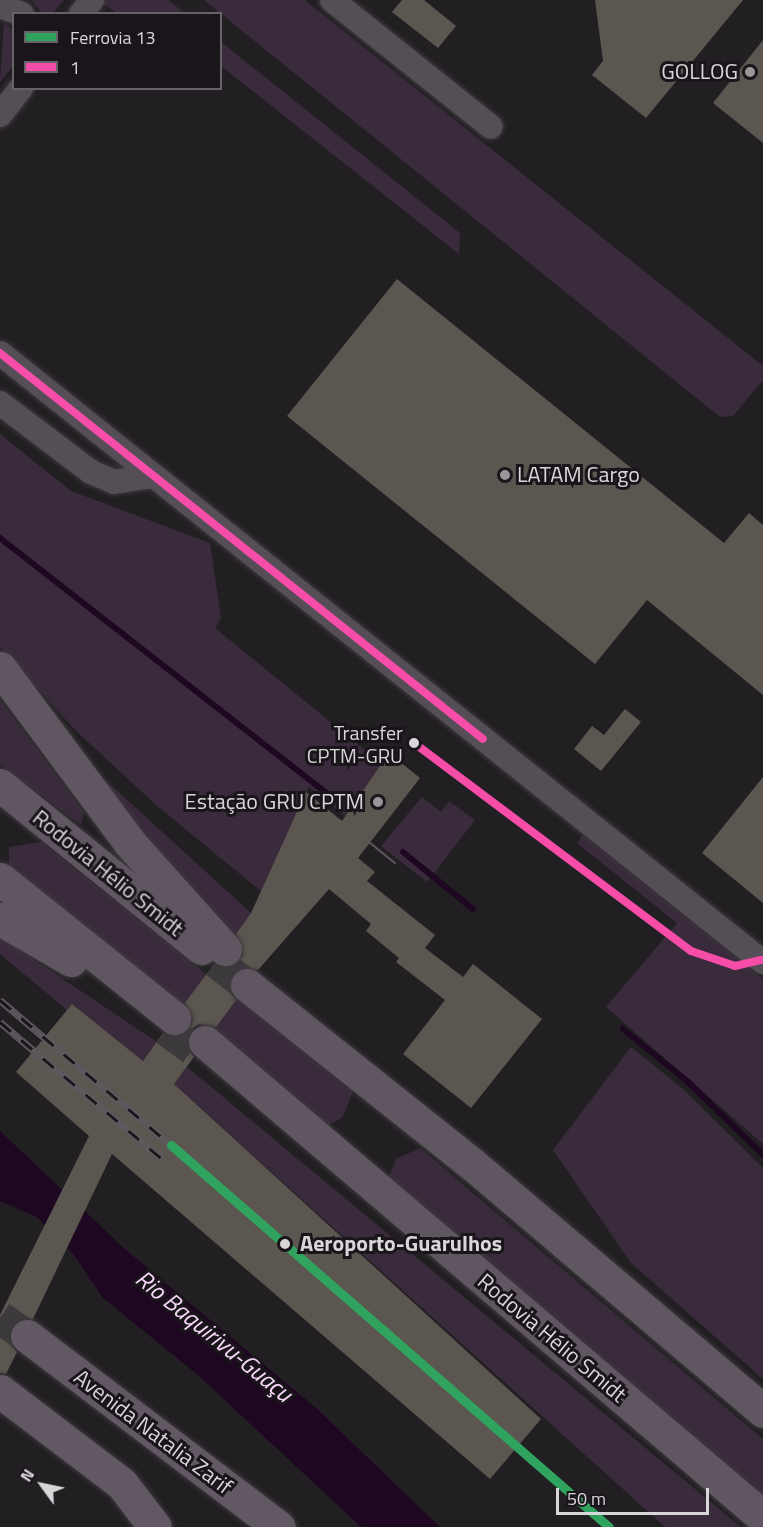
<!DOCTYPE html>
<html>
<head>
<meta charset="utf-8">
<style>
  body { margin:0 }
  #map { position:relative; width:763px; height:1527px; overflow:hidden; background:#221f23; font-family:"Titillium Web",sans-serif }
  div>[style] { position:absolute }
  [style*='--x'] { left:calc(var(--x)*1px); top:calc(var(--y)*1px); width:calc(var(--w)*1px); rotate:calc(var(--a)*1deg) }
  .green>* { inset:0; background:#3a2b3c }
  .water>* { inset:0; background:#1e0721 }
  .stream>* { height:6px; margin:-3px; padding:0 3px; transform-origin:3px; border-radius:3px; background:#1e0721 }
  .building>* { inset:0; background:#5b5750 }
  .secondary-tunnel>* { height:33px; margin-top:-16.5px; transform-origin:0; background:repeating-linear-gradient(90deg,#3d3a3e 0 33px,transparent 0 49px) }
  .primary-tunnel>* { height:33px; margin-top:-16.5px; transform-origin:0; background:repeating-linear-gradient(90deg,#3d3a3e 0 33px,transparent 0 49px) }
  .roads { filter:drop-shadow(0 0 2px #3c393c) drop-shadow(0 0 2px #3c393c) }
  .minor>* { height:24px; margin:-12px; padding:0 12px; transform-origin:12px; border-radius:12px; background:#564e57 }
  .secondary>* { height:33px; margin:-16.5px; padding:0 16.5px; transform-origin:16.5px; border-radius:16.5px; background:#625864 }
  .primary>* { height:33px; margin:-16.5px; padding:0 16.5px; transform-origin:16.5px; border-radius:16.5px; background:#605662 }
  .tram>* { height:1.5px; margin:-0.75px; padding:0 0.75px; transform-origin:0.75px; border-radius:0.75px; background:#5e585e }
  .rail>* { height:7px; margin-top:-3.5px; transform-origin:0; background:repeating-linear-gradient(90deg,#1a151a 0 14px,#5e585e 0 28px); box-sizing:border-box; border-block:2px solid #5e585e }
  .bus-1>* { height:8px; margin:-4px; padding:0 4px; transform-origin:4px; border-radius:4px; background:#f54da8 }
  .rail-1>* { height:9px; margin:-4.5px; padding:0 4.5px; transform-origin:4.5px; border-radius:4.5px; background:#30a45e }
  .dots>* { width:16px; height:16px; translate:-50% -50%; box-sizing:border-box; border:3px solid #1a151a; border-radius:50% }
  span { translate:-50% -50%; white-space:nowrap; text-align:center; line-height:1.15; -webkit-text-stroke:6px #1a151a; paint-order:stroke }
  .bus-label { font-size:20px; color:#d9d6da }
  .right { translate:-100% -50%; text-align:right }
  .poi-label { font-size:22px; color:#d9d6da }
  .left { translate:0 -50%; text-align:left }
  .street-label { font-size:22px; color:#d9d6da }
  .stop-label { font-size:22px; color:#d9d6da; font-weight:700 }
  .water-label { font-size:24px; color:#f6d8f9; font-style:italic }
  .legend { position:absolute; left:12px; top:12px; width:210px; height:78px; box-sizing:border-box; background:#1a151a; border:2px solid #666267; margin:0; padding:8px 10px; list-style:none; font-size:18px; color:#d9d6da }
  .legend li { display:flex; align-items:center; gap:12px; height:30px }
  .legend b { width:30px; border:2px solid #666267 }
  .north { position:absolute; left:12px; top:1455px; width:60px; height:60px; -webkit-text-stroke:4px #1a151a; paint-order:stroke; rotate:303deg; font-size:16px; font-weight:700; line-height:24px; text-align:center; color:#d9d6da }
  .north::after { content:''; display:block; margin:auto; width:21px; height:27px; background:#d9d6da; clip-path:polygon(50% 0,100% 100%,50% 72%,0 100%) }
  .scale { position:absolute; left:556px; top:1488px; width:153px; height:27px; box-sizing:border-box; border:3px solid #d9d6da; border-top:0; padding-left:8px; font-size:18px; line-height:21px; white-space:nowrap; color:#d9d6da; -webkit-text-stroke:4px #1a151a; paint-order:stroke }
</style>
</head>
<body>
<div id="map">
  <div class="green">
    <i style="clip-path:polygon(31px 0,64px 0,53px 13px,43px 14px)"></i>
    <i style="clip-path:polygon(97px 0,168px 0,185px 13px,117px 13px)"></i>
    <i style="clip-path:polygon(204px 0,305px 0,763px 366px,763px 380px,733px 416px,720px 417px)"></i>
    <i style="clip-path:polygon(4px 23px,13px 30px,13px 66px,0 82px)"></i>
    <i style="clip-path:polygon(221px 42px,460px 233px,459px 254px,221px 66px)"></i>
    <i style="clip-path:polygon(0 434px,71px 491px,210px 543px,221px 618px,215px 628px,382px 764px,345px 816px,309px 787px,261px 891px,156px 805px,73px 728px,0 647px)"></i>
    <i style="clip-path:polygon(0 700px,84px 812px,81px 825px,0 764px)"></i>
    <i style="clip-path:polygon(77px 754px,251px 913px,230px 943px)"></i>
    <i style="clip-path:polygon(422px 797px,441px 812px,449px 801px,475px 820px,427px 882px,381px 846px)"></i>
    <i style="clip-path:polygon(583px 835px,763px 979px,763px 1144px,606px 1007px,677px 923px,577px 843px)"></i>
    <i style="clip-path:polygon(41px 842px,353px 1092px,342px 1118px,323px 1128px,9px 876px,9px 847px)"></i>
    <i style="clip-path:polygon(0 937px,157px 1042px,143px 1061px,72px 1004px,67px 1010px,0 954px)"></i>
    <i style="clip-path:polygon(631px 1047px,683px 1089px,763px 1168px,763px 1379px,631px 1263px,553px 1150px)"></i>
    <i style="clip-path:polygon(187px 1067px,741px 1527px,665px 1527px,174px 1084px)"></i>
    <i style="clip-path:polygon(420px 1148px,763px 1439px,763px 1502px,386px 1183px,396px 1159px)"></i>
  </div>
  <div class="water">
    <i style="clip-path:polygon(0 1131px,126px 1250px,315px 1407px,440px 1527px,361px 1527px,199px 1376px,103px 1298px,74px 1255px,37px 1217px,0 1201px)"></i>
  </div>
  <div class="stream">
    <i style="--x:0;--y:538;--w:416;--a:38"></i>
    <i style="--x:403;--y:852;--w:90;--a:39.2"></i>
    <i style="--x:623;--y:1029;--w:84;--a:39.2"></i>
    <i style="--x:688;--y:1082;--w:105;--a:44.2"></i>
  </div>
  <div class="building">
    <i style="clip-path:polygon(402px 0,424px 0,456px 26px,438px 48px,392px 12px)"></i>
    <i style="clip-path:polygon(595px 0,743px 0,646px 118px,592px 75px,603px 61px)"></i>
    <i style="clip-path:polygon(763px 40px,763px 143px,713px 103px)"></i>
    <i style="clip-path:polygon(397px 279px,724px 543px,749px 513px,763px 525px,763px 695px,647px 600px,595px 664px,287px 416px)"></i>
    <i style="clip-path:polygon(625px 709px,641px 722px,601px 771px,574px 749px,592px 726px,604px 735px)"></i>
    <i style="clip-path:polygon(389px 753px,420px 778px,358px 858px,375px 872px,367px 881px,435px 935px,425px 948px,463px 977px,473px 964px,542px 1019px,471px 1108px,403px 1054px,445px 1000px,396px 962px,399px 958px,366px 931px,371px 924px,329px 889px,258px 970px,241px 967px,232px 974px,229px 991px,236px 1000px,216px 1027px,199px 1024px,190px 1030px,187px 1048px,194px 1057px,174px 1084px,541px 1419px,490px 1479px,112px 1154px,33px 1319px,12px 1325px,10px 1343px,17px 1352px,6px 1374px,0 1373px,0 1315px,89px 1136px,16px 1072px,72px 1004px,143px 1061px,163px 1033px,180px 1036px,188px 1030px,193px 1020px,185px 1003px,214px 964px,229px 967px,243px 955px,236px 934px,251px 913px,306px 792px,342px 821px)"></i>
    <i style="clip-path:polygon(763px 777px,763px 903px,702px 853px)"></i>
  </div>
  <div class="secondary-tunnel">
    <i style="--x:0;--y:1317;--w:33;--a:35"></i>
  </div>
  <div class="primary-tunnel">
    <i style="--x:216;--y:961;--w:39;--a:38"></i>
    <i style="--x:166;--y:1029;--w:39;--a:36"></i>
  </div>
  <div class="roads">
    <div class="minor">
      <i style="--x:332;--y:0;--w:203;--a:38.6"></i>
      <i style="--x:0;--y:6;--w:23;--a:20"></i>
      <i style="--x:81;--y:14;--w:18;--a:-52"></i>
      <i style="--x:0;--y:115;--w:34;--a:-52"></i>
      <i style="--x:0;--y:353;--w:976;--a:38.6"></i>
      <i style="--x:0;--y:403;--w:114;--a:37.2"></i>
      <i style="--x:91;--y:472;--w:25;--a:23"></i>
      <i style="--x:114;--y:482;--w:36;--a:-9"></i>
    </div>
    <div class="secondary">
      <i style="--x:27;--y:1336;--w:316;--a:37.2"></i>
      <i style="--x:0;--y:1391;--w:153;--a:37.3"></i>
      <i style="--x:122;--y:1484;--w:54;--a:52.5"></i>
    </div>
    <div class="primary">
      <i style="--x:0;--y:668;--w:217;--a:53.4"></i>
      <i style="--x:129;--y:842;--w:144;--a:48.1"></i>
      <i style="--x:0;--y:785;--w:259;--a:39"></i>
      <i style="--x:0;--y:879;--w:223;--a:38.6"></i>
      <i style="--x:0;--y:919;--w:82;--a:30"></i>
      <i style="--x:247;--y:985;--w:288;--a:38.5"></i>
      <i style="--x:472;--y:1164;--w:382;--a:40.3"></i>
      <i style="--x:205;--y:1042;--w:733;--a:40.41"></i>
    </div>
  </div>
  <div class="tram">
    <i style="--x:368;--y:841;--w:35;--a:39"></i>
  </div>
  <div class="rail">
    <i style="--x:0;--y:1000;--w:224;--a:40.3"></i>
    <i style="--x:0;--y:1022;--w:211;--a:40.2"></i>
  </div>
  <div class="bus-1">
    <i style="--x:0;--y:353;--w:618;--a:38.63"></i>
    <i style="--x:414;--y:743;--w:346;--a:36.9"></i>
    <i style="--x:691;--y:951;--w:46;--a:18.8"></i>
    <i style="--x:735;--y:966;--w:27;--a:-13"></i>
  </div>
  <div class="rail-1">
    <i style="--x:171;--y:1145;--w:581;--a:41.09"></i>
  </div>
  <div class="dots">
    <i style="left:750px;top:72px;background:#99969a"></i>
    <i style="left:505px;top:475px;background:#99969a"></i>
    <i style="left:414px;top:743px;background:#d9d6da"></i>
    <i style="left:378px;top:802px;background:#99969a"></i>
    <i style="left:285px;top:1244px;background:#d9d6da"></i>
  </div>
  <div class="bus-label">
    <span class="right" style="left:403px;top:744px">Transfer<br>CPTM-GRU</span>
  </div>
  <div class="poi-label">
    <span class="right" style="left:738px;top:72px">GOLLOG</span>
    <span class="left" style="left:517px;top:475px">LATAM Cargo</span>
    <span class="right" style="left:364px;top:802px">Estação GRU CPTM</span>
  </div>
  <div class="street-label">
    <span style="left:108px;top:873px;rotate:39deg">Rodovia Hélio Smidt</span>
    <span style="left:552px;top:1338px;rotate:40deg">Rodovia Hélio Smidt</span>
    <span style="left:153px;top:1432px;rotate:37deg">Avenida Natalia Zarif</span>
  </div>
  <div class="stop-label">
    <span class="left" style="left:300px;top:1244px">Aeroporto-Guarulhos</span>
  </div>
  <div class="water-label">
    <span style="left:214px;top:1336px;rotate:39deg">Rio Baquirivu-Guaçu</span>
  </div>
  <ul class="legend">
  <li><b style="height:8px;background:#30a45e"></b>Ferrovia 13</li>
  <li><b style="height:8px;background:#f54da8"></b>1</li>
  </ul>
  <div class="north">N</div>
  <div class="scale">50 m</div>
</div>
</body>
</html>
